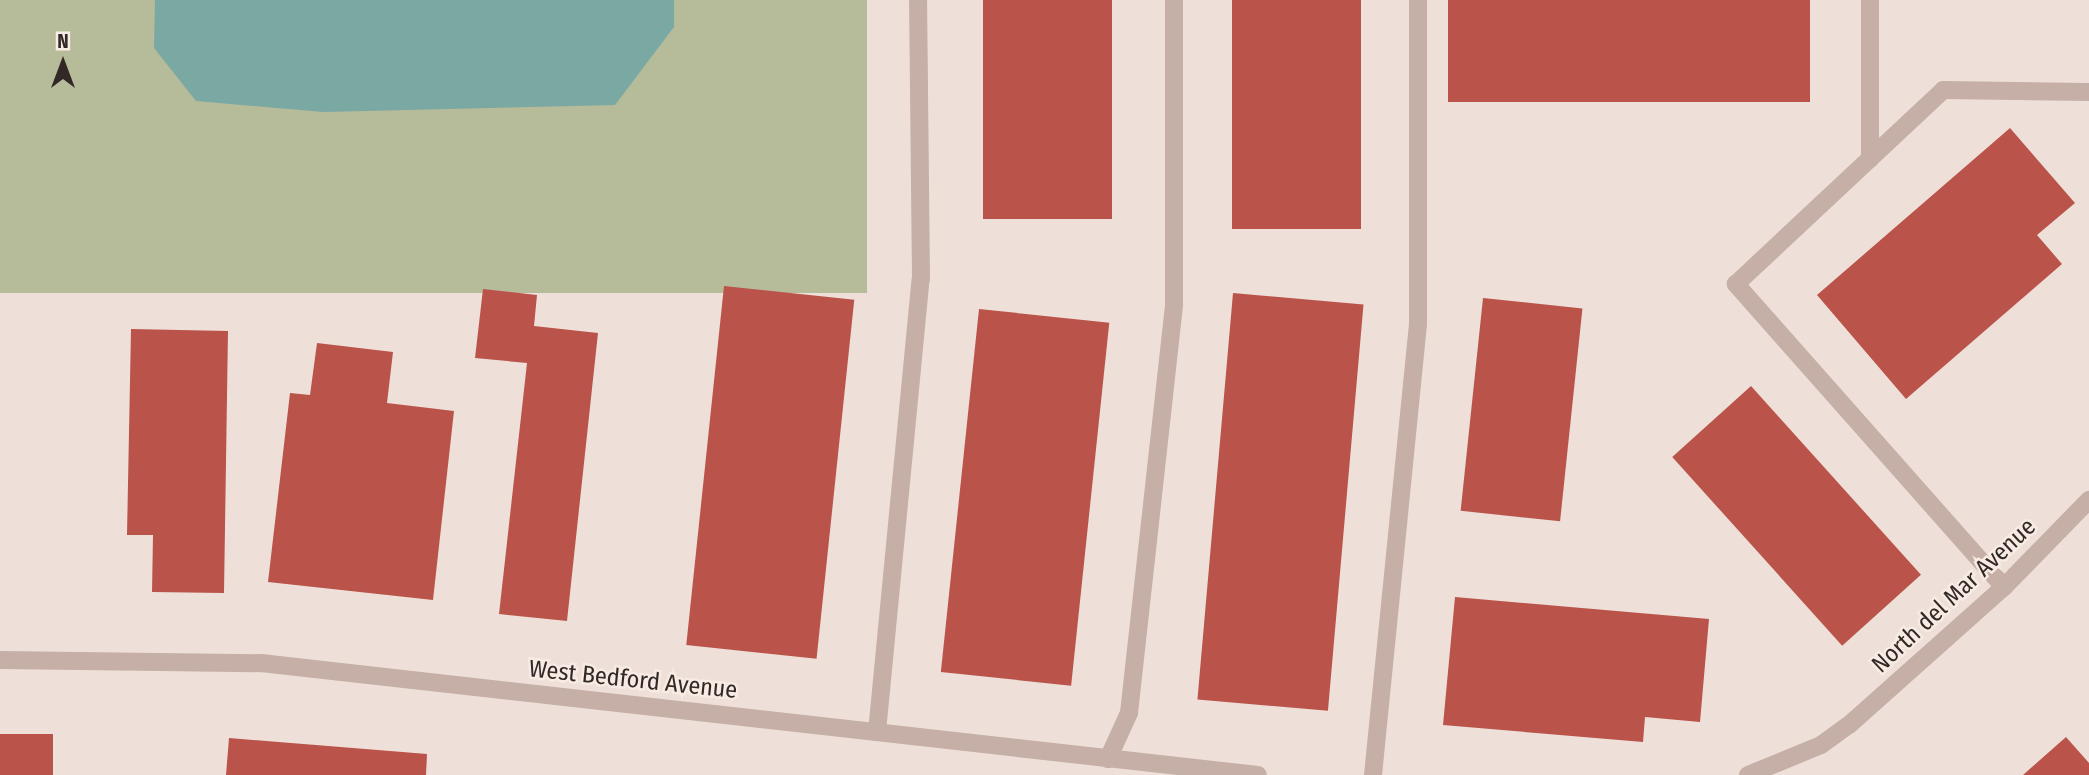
<!DOCTYPE html>
<html>
<head>
<meta charset="utf-8">
<style>
  body { margin:0 }
  #map { position:relative; width:2089px; height:775px; overflow:hidden; background:#eee0d8; font-family:"Fira Sans Condensed",sans-serif }
  div>[style] { position:absolute }
  [style*='--x'] { left:calc(var(--x)*1px); top:calc(var(--y)*1px); width:calc(var(--w)*1px); rotate:calc(var(--a)*1deg) }
  .green>* { inset:0; background:#b6bb9a; transform-origin:0 0 }
  .water>* { inset:0; background:#7aa8a3 }
  .building>* { inset:0; background:#ba534a; transform-origin:0 0 }
  .lane>* { height:18px; margin:-9px; padding:0 9px; transform-origin:9px; border-radius:9px; background:#c5afa6 }
  .street>* { height:18px; margin:-9px; padding:0 9px; transform-origin:9px; border-radius:9px; background:#c5afa6 }
  span { translate:-50% -50%; white-space:nowrap; text-align:center; line-height:1.15; -webkit-text-stroke:5px #f7ebe4; paint-order:stroke }
  .street-label { font-size:24px; color:#322826 }
  .north { position:absolute; left:28px; top:28px; width:70px; height:70px; -webkit-text-stroke:5px #f7ebe4; paint-order:stroke; rotate:0deg; font-size:19px; font-weight:700; line-height:28px; text-align:center; color:#322826 }
  .north::after { content:''; display:block; margin:auto; width:24px; height:32px; background:#322826; clip-path:polygon(50% 0,100% 100%,50% 72%,0 100%) }
</style>
</head>
<body>
<div id="map">
  <div class="green">
    <i style="left:0;top:0;width:867px;height:293px"></i>
  </div>
  <div class="water">
    <i style="clip-path:polygon(155px 0,674px 0,674px 27px,615px 105px,324px 112px,196px 101px,154px 48px)"></i>
  </div>
  <div class="building">
    <i style="left:983px;top:0;width:129px;height:219px"></i>
    <i style="left:1232px;top:0;width:129px;height:229px"></i>
    <i style="left:1448px;top:0;width:362px;height:102px"></i>
    <i style="clip-path:polygon(2010px 128px,2075px 203px,2037px 235px,2062px 264px,1906px 399px,1817px 295px)"></i>
    <i style="left:724px;top:286px;width:131px;height:361px;rotate:6deg"></i>
    <i style="clip-path:polygon(483px 289px,537px 295px,534px 326px,598px 333px,567px 621px,499px 614px,527px 363px,475px 358px)"></i>
    <i style="left:1233px;top:293px;width:131px;height:408px;rotate:5deg"></i>
    <i style="left:1483px;top:298px;width:100px;height:214px;rotate:6deg"></i>
    <i style="left:979px;top:309px;width:131px;height:365px;rotate:6deg"></i>
    <i style="clip-path:polygon(131px 329px,228px 331px,224px 593px,152px 592px,153px 535px,127px 535px)"></i>
    <i style="clip-path:polygon(317px 343px,393px 352px,387px 403px,454px 411px,433px 600px,268px 582px,290px 393px,310px 395px)"></i>
    <i style="left:1751px;top:386px;width:254px;height:106px;rotate:48deg"></i>
    <i style="clip-path:polygon(1455px 597px,1709px 619px,1700px 722px,1645px 717px,1643px 742px,1443px 725px)"></i>
    <i style="left:0;top:734px;width:53px;height:41px"></i>
    <i style="clip-path:polygon(2066px 737px,2089px 763px,2089px 775px,2023px 775px)"></i>
    <i style="clip-path:polygon(229px 738px,427px 754px,426px 775px,226px 775px)"></i>
  </div>
  <div class="lane">
    <i style="--x:1870;--y:0;--w:159;--a:90"></i>
    <i style="--x:2004;--y:587;--w:405;--a:-131.5"></i>
    <i style="--x:1736;--y:284;--w:284;--a:-43.1"></i>
    <i style="--x:1943;--y:90;--w:146;--a:0.8"></i>
    <i style="--x:877;--y:732;--w:455;--a:-84.5"></i>
    <i style="--x:921;--y:279;--w:279;--a:-90.6"></i>
    <i style="--x:1108;--y:759;--w:51;--a:-65.5"></i>
    <i style="--x:1129;--y:713;--w:411;--a:-83.7"></i>
    <i style="--x:1174;--y:304;--w:304;--a:-90"></i>
    <i style="--x:1373;--y:775;--w:454;--a:-84.3"></i>
    <i style="--x:1418;--y:323;--w:323;--a:-90"></i>
  </div>
  <div class="street">
    <i style="--x:0;--y:660;--w:261;--a:0.7"></i>
    <i style="--x:261;--y:663;--w:1003;--a:6.41"></i>
    <i style="--x:1748;--y:775;--w:79;--a:-22.3"></i>
    <i style="--x:1821;--y:745;--w:34;--a:-36"></i>
    <i style="--x:1849;--y:725;--w:208;--a:-41.7"></i>
    <i style="--x:2004;--y:587;--w:122;--a:-45.7"></i>
  </div>
  <div class="street-label">
    <span style="left:1954px;top:596px;rotate:-43deg">North del Mar Avenue</span>
    <span style="left:633px;top:680px;rotate:6deg">West Bedford Avenue</span>
  </div>
  <div class="north">N</div>
</div>
</body>
</html>
